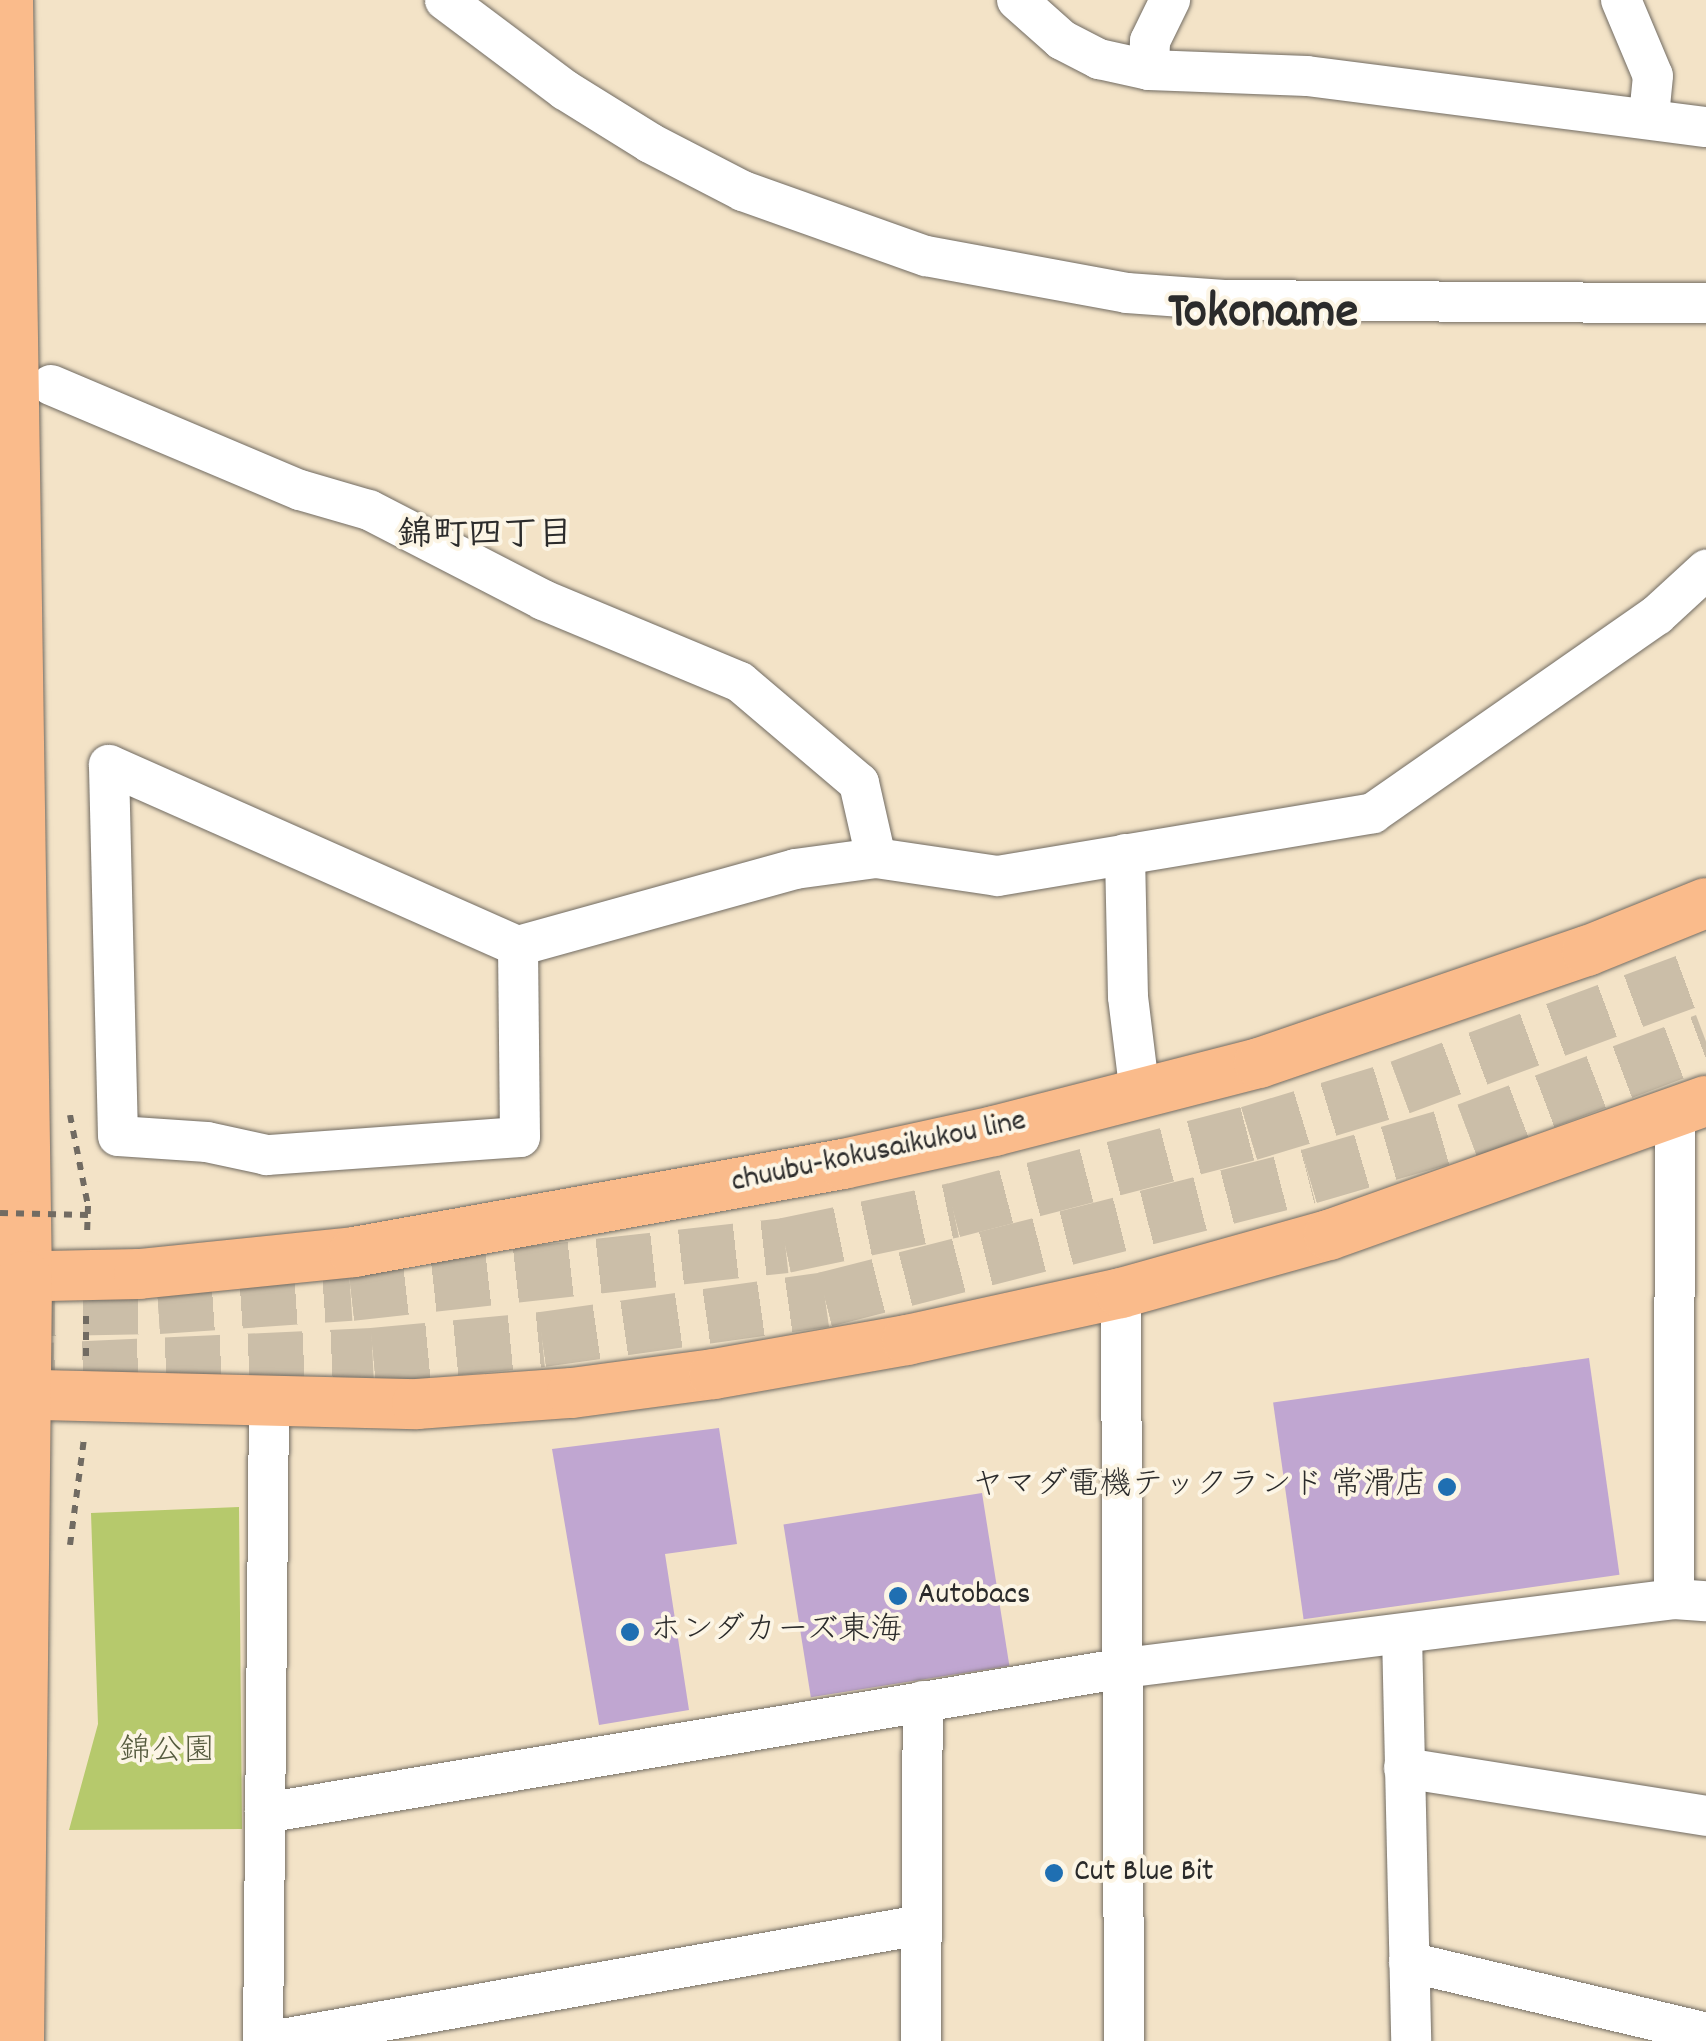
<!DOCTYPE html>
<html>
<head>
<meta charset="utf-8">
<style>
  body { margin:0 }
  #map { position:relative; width:1706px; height:2041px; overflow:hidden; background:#f3e3c7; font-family:Dekko,"Klee One",sans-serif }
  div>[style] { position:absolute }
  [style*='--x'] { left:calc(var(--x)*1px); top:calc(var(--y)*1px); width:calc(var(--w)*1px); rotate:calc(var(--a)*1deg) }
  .green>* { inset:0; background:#b6c96c }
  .building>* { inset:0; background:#c0a6d1; transform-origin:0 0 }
  .highway-tunnel>* { height:55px; margin-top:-27.5px; transform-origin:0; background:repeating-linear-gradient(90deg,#cbbea8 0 55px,transparent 0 83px) }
  .path>* { height:6px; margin-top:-3px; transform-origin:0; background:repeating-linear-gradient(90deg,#716b62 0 8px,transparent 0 16px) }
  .roads { filter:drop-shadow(0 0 2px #716b62) drop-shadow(0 0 2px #716b62) }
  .minor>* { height:40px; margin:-20px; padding:0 20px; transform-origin:20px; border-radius:20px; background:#fff }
  .major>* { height:50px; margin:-25px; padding:0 25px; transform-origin:25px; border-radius:25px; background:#fabb8b }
  .highway>* { height:55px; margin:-27.5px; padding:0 27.5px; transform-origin:27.5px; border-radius:27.5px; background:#fabb8b }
  .path-bridge>* { height:6px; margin-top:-3px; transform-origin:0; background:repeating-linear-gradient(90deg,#716b62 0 8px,transparent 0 16px) }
  .dots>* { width:28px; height:28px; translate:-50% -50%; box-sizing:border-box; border:5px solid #fcf5e5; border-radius:50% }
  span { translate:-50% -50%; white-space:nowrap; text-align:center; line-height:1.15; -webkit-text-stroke:8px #fcf5e5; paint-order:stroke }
  .street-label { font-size:32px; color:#2b2b2b }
  .poi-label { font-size:32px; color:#2b2b2b }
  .right { translate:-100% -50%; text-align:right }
  .left { translate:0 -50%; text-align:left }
  .park-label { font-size:32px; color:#555a3e }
  .neighbourhood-label { font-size:35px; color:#2b2b2b; font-weight:700 }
  .town-label { font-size:52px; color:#2b2b2b; font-weight:700 }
</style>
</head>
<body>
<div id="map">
  <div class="green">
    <i style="clip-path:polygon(239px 1507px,242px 1829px,69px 1830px,98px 1724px,91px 1513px)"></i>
  </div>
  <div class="building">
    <i style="left:1589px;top:1358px;width:219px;height:319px;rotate:82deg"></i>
    <i style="clip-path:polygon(719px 1428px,737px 1544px,665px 1554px,689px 1710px,599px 1725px,552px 1449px)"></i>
    <i style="left:982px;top:1493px;width:175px;height:201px;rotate:81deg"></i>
  </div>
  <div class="highway-tunnel">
    <i style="--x:0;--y:1309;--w:158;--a:-1.1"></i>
    <i style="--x:158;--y:1306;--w:193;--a:-3.9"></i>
    <i style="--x:351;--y:1293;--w:437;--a:-6.3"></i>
    <i style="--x:785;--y:1245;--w:172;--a:-11.8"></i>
    <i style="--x:953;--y:1210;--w:306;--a:-14.6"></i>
    <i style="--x:1249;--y:1133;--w:158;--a:-16.9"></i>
    <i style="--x:1400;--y:1087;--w:326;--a:-20.3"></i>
    <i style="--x:0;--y:1372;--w:373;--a:-2.6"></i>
    <i style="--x:373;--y:1355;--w:170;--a:-5.4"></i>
    <i style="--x:542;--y:1339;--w:286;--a:-8"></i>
    <i style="--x:825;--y:1299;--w:499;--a:-14.3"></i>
    <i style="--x:1309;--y:1176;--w:165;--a:-16.2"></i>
    <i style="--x:1467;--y:1130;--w:255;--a:-20.6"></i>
  </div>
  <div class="path">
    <i style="--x:70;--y:1115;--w:93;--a:78.8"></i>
    <i style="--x:88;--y:1206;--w:30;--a:92"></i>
    <i style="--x:86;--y:1356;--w:42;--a:-90"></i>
    <i style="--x:70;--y:1545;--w:107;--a:-82.5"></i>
  </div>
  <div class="roads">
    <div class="minor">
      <i style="--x:445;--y:0;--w:150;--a:36.9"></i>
      <i style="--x:565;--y:90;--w:100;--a:31.9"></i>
      <i style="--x:650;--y:143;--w:105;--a:27.3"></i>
      <i style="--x:743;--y:191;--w:194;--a:19.6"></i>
      <i style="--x:926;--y:256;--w:204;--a:10.4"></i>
      <i style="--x:1127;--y:293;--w:97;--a:4.1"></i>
      <i style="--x:1224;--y:300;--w:482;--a:0.4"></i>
      <i style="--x:1017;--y:0;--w:60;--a:41.6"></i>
      <i style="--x:1062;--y:40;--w:42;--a:27.2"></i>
      <i style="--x:1099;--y:59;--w:51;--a:12.4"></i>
      <i style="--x:1149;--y:70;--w:158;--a:2.2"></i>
      <i style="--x:1307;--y:76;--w:402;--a:7.3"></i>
      <i style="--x:1621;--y:0;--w:82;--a:67.2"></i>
      <i style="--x:1653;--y:76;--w:40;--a:95.7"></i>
      <i style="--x:1149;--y:70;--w:29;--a:-88"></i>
      <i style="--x:1150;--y:41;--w:46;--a:-64"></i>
      <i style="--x:51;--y:385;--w:270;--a:22.9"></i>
      <i style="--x:300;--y:490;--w:72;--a:16.2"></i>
      <i style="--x:369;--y:510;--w:196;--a:27.3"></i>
      <i style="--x:543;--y:600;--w:213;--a:22.6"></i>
      <i style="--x:740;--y:682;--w:156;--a:40.3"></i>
      <i style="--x:859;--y:783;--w:77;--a:77.2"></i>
      <i style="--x:1125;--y:854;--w:143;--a:88.8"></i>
      <i style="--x:1128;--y:997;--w:99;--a:83"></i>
      <i style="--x:518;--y:946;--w:191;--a:89.4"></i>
      <i style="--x:520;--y:1137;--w:254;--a:175.9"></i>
      <i style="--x:267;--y:1155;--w:61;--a:-167.8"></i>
      <i style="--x:207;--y:1142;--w:89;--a:-176.1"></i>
      <i style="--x:118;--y:1136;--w:371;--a:-91.4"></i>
      <i style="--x:109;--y:765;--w:447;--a:23.9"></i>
      <i style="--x:518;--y:946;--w:288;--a:-15.5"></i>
      <i style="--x:795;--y:869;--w:82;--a:-7.7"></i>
      <i style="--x:876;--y:858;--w:123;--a:8.4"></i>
      <i style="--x:998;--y:876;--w:380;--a:-9.5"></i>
      <i style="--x:1373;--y:813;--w:346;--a:-34.9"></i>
      <i style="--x:1657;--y:615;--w:67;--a:-42.6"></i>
      <i style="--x:1121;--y:1293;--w:748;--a:89.77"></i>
      <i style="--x:1674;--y:1599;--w:485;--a:-89.9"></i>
      <i style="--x:1402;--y:1634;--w:407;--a:88.7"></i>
      <i style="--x:1404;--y:1768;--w:306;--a:9"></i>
      <i style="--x:265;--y:1813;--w:871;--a:-9.58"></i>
      <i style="--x:1124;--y:1668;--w:554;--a:-7.15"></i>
      <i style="--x:1674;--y:1599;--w:32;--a:4"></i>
      <i style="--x:1409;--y:1962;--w:305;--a:13.4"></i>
      <i style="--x:263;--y:2041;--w:638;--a:-89.46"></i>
      <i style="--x:271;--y:2041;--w:659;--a:-10.13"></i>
      <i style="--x:921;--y:2041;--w:340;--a:-89.7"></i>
    </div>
    <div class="major">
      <i style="--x:0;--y:1277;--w:139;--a:-1.2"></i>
      <i style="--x:139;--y:1274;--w:216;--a:-5.8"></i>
      <i style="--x:354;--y:1252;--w:497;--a:-10.2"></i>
      <i style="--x:843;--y:1164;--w:155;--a:-12.3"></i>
      <i style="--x:994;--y:1131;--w:274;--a:-14.4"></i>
      <i style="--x:1259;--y:1063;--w:347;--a:-18.9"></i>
      <i style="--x:1587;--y:951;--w:128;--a:-22"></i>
      <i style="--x:0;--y:1394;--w:417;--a:1.4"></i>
      <i style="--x:417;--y:1404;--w:155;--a:-4.1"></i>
      <i style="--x:572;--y:1393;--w:143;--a:-7.6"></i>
      <i style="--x:714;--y:1374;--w:196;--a:-10"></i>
      <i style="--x:907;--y:1340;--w:219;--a:-12.4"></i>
      <i style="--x:1121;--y:1293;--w:216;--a:-15.6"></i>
      <i style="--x:1329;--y:1235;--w:400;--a:-19.6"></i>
    </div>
    <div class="highway">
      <i style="--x:5;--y:0;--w:1278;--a:89.15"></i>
      <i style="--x:24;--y:1278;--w:763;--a:90.6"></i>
    </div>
  </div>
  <div class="path-bridge">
    <i style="--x:0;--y:1213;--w:88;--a:1.3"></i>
  </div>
  <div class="dots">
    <i style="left:1447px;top:1487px;background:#1f6fb2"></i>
    <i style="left:898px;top:1596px;background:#1f6fb2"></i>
    <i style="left:630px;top:1632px;background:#1f6fb2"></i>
    <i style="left:1054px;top:1873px;background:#1f6fb2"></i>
  </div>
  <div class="street-label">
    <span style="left:879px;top:1153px;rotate:-12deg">chuubu-kokusaikukou line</span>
  </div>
  <div class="poi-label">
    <span class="right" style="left:1427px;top:1487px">ヤマダ電機テックランド 常滑店</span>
    <span class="left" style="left:918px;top:1596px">Autobacs</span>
    <span class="left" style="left:650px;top:1632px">ホンダカーズ東海</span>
    <span class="left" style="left:1074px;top:1873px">Cut Blue Bit</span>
  </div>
  <div class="park-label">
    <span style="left:167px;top:1753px">錦公園</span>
  </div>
  <div class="neighbourhood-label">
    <span style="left:485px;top:537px">錦町四丁目</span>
  </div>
  <div class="town-label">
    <span style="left:1263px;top:316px">Tokoname</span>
  </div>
</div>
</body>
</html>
